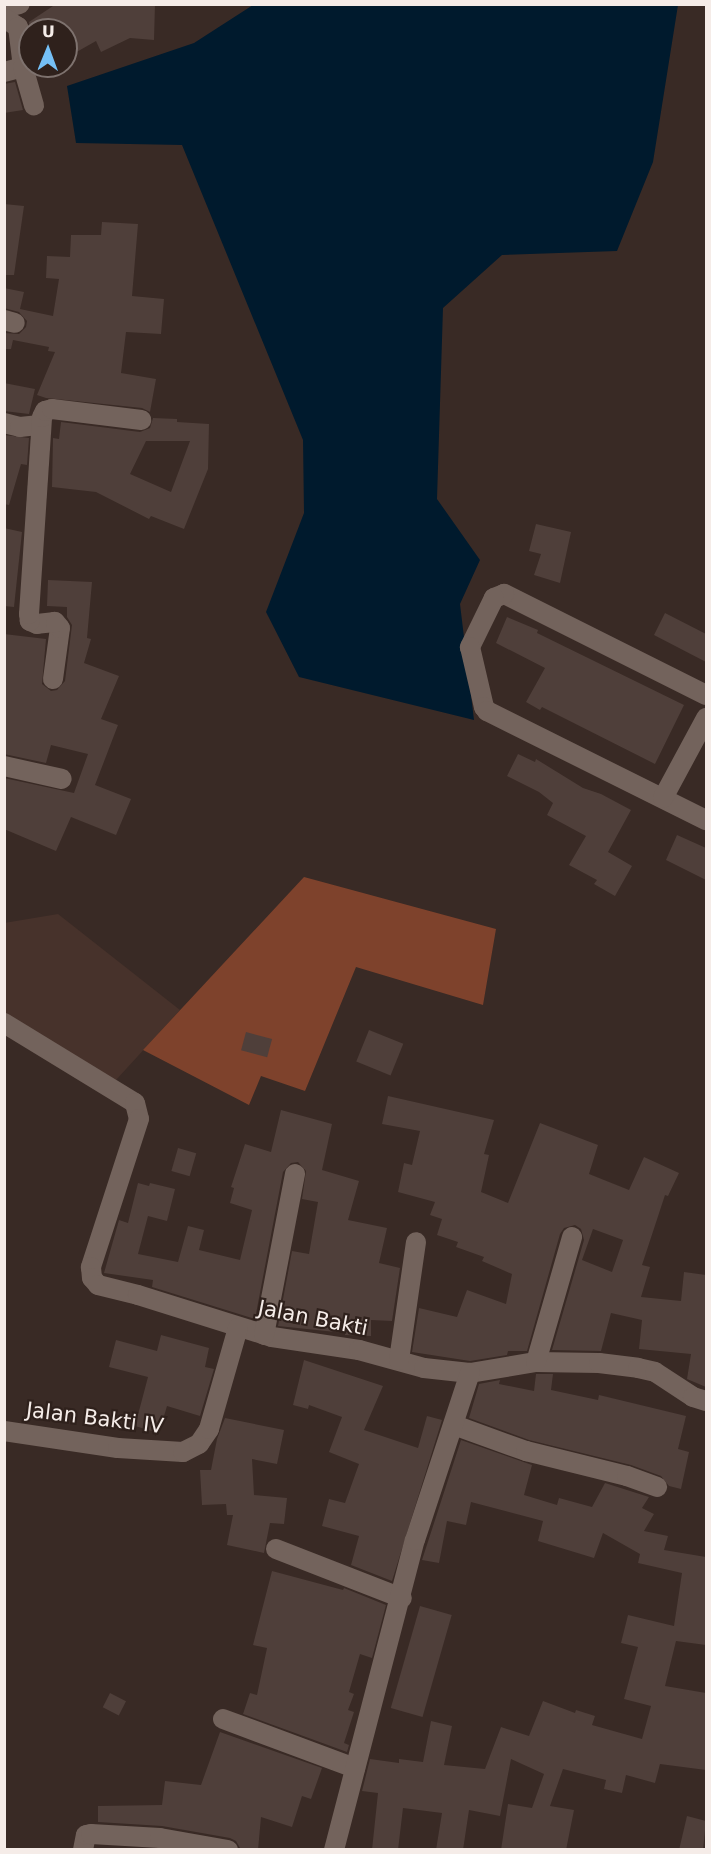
<!DOCTYPE html>
<html>
<head>
<meta charset="utf-8">
<style>
  body { margin:0 }
  #map { position:relative; width:711px; height:1854px; overflow:hidden; background:#392a25; font-family:"DejaVu Sans",sans-serif }
  div>[style] { position:absolute }
  [style*='--x'] { left:calc(var(--x)*1px); top:calc(var(--y)*1px); width:calc(var(--w)*1px); rotate:calc(var(--a)*1deg) }
  .built>* { inset:0; background:#47322b }
  .green>* { inset:0; background:#7e422c }
  .water>* { inset:0; background:#001a2d }
  .building>* { inset:0; background:#4f3f3a; transform-origin:0 0 }
  .minor>* { height:20px; margin:-10px; padding:0 10px; transform-origin:10px; border-radius:10px; background:#73635c }
  span { translate:-50% -50%; white-space:nowrap; text-align:center; line-height:1.15; -webkit-text-stroke:4.5px #2f211c; paint-order:stroke }
  .street-label { font-size:21px; color:#f5ece8 }
  .frame { position:absolute; inset:0; border:6px solid #f5ece8; pointer-events:none }
  .north { position:absolute; left:18px; top:18px; width:60px; height:60px; box-sizing:border-box; background:#2f211c; border:2px solid #7e726e; border-radius:50%; rotate:1deg; font-size:16px; font-weight:700; line-height:24px; text-align:center; color:#f5ece8 }
  .north::after { content:''; display:block; margin:auto; width:21px; height:27px; background:#75c0f6; clip-path:polygon(50% 0,100% 100%,50% 72%,0 100%) }
</style>
</head>
<body>
<div id="map">
  <div class="built">
    <i style="clip-path:polygon(58px 914px,180px 1010px,116px 1080px,5px 1013px,4px 923px)"></i>
  </div>
  <div class="green">
    <i style="clip-path:polygon(304px 877px,496px 929px,483px 1005px,356px 967px,305px 1091px,261px 1076px,249px 1105px,143px 1050px)"></i>
  </div>
  <div class="water">
    <i style="clip-path:polygon(253px 5px,678px 5px,653px 162px,617px 251px,502px 255px,443px 308px,437px 499px,480px 560px,460px 604px,474px 720px,299px 677px,266px 612px,304px 513px,303px 440px,182px 145px,76px 143px,67px 86px,194px 43px)"></i>
  </div>
  <div class="building">
    <i style="clip-path:polygon(56px 4px,155px 4px,154px 40px,130px 38px,101px 52px,96px 41px,66px 58px,66px 30px,30px 30px,29px 22px)"></i>
    <i style="clip-path:polygon(15px 82px,23px 110px,4px 113px,4px 84px)"></i>
    <i style="clip-path:polygon(4px 204px,24px 206px,14px 275px,4px 275px)"></i>
    <i style="clip-path:polygon(102px 222px,138px 224px,132px 296px,164px 299px,161px 334px,126px 332px,121px 373px,156px 379px,150px 412px,142px 408px,46px 398px,37px 395px,55px 352px,48px 351px,49px 347px,13px 340px,11px 349px,4px 349px,4px 333px,19px 334px,26px 327px,27px 321px,19px 312px,4px 308px,4px 288px,24px 292px,20px 309px,53px 316px,59px 279px,46px 278px,47px 256px,70px 257px,71px 235px,101px 235px)"></i>
    <i style="clip-path:polygon(4px 383px,35px 389px,29px 414px,4px 411px)"></i>
    <i style="clip-path:polygon(evenodd,153px 418px,177px 419px,177px 422px,209px 424px,208px 469px,184px 529px,151px 516px,149px 519px,96px 492px,52px 487px,53px 438px,59px 439px,61px 422px,140px 432px,150px 428px,153px 418px,146px 441px,190px 441px,171px 492px,130px 474px,146px 441px)"></i>
    <i style="clip-path:polygon(4px 435px,29px 438px,27px 465px,21px 464px,9px 505px,4px 504px)"></i>
    <i style="clip-path:polygon(536px 524px,571px 532px,560px 583px,534px 575px,541px 554px,529px 551px)"></i>
    <i style="clip-path:polygon(4px 528px,22px 532px,14px 607px,4px 606px)"></i>
    <i style="clip-path:polygon(48px 580px,92px 582px,87px 638px,91px 639px,84px 663px,119px 676px,101px 719px,118px 725px,95px 785px,131px 799px,116px 835px,71px 817px,56px 851px,4px 829px,4px 778px,74px 793px,88px 754px,51px 745px,46px 763px,4px 754px,4px 634px,46px 639px,42px 684px,51px 691px,57px 690px,65px 681px,72px 625px,67px 617px,67px 607px,47px 606px)"></i>
    <i style="clip-path:polygon(665px 613px,706px 634px,706px 662px,654px 635px)"></i>
    <i style="clip-path:polygon(507px 617px,538px 630px,537px 633px,684px 705px,655px 764px,542px 707px,540px 710px,526px 702px,545px 668px,496px 643px)"></i>
    <i style="clip-path:polygon(518px 754px,535px 762px,536px 759px,583px 788px,601px 794px,631px 810px,608px 852px,632px 866px,615px 896px,594px 884px,597px 880px,569px 865px,586px 836px,547px 815px,553px 803px,539px 792px,507px 776px)"></i>
    <i style="clip-path:polygon(677px 835px,706px 848px,706px 880px,666px 860px)"></i>
    <i style="left:369px;top:1030px;width:37px;height:34px;rotate:22deg"></i>
    <i style="left:246px;top:1032px;width:27px;height:19px;rotate:15deg"></i>
    <i style="clip-path:polygon(evenodd,388px 1096px,494px 1120px,484px 1154px,489px 1155px,481px 1192px,508px 1203px,540px 1123px,598px 1145px,589px 1174px,629px 1190px,644px 1157px,679px 1173px,668px 1196px,665px 1195px,642px 1265px,650px 1267px,641px 1297px,681px 1301px,684px 1272px,706px 1275px,706px 1387px,687px 1379px,691px 1354px,639px 1349px,642px 1320px,611px 1313px,601px 1351px,552px 1350px,584px 1240px,581px 1229px,575px 1225px,564px 1228px,560px 1234px,527px 1351px,508px 1351px,507px 1355px,470px 1361px,412px 1352px,419px 1308px,457px 1317px,467px 1290px,506px 1304px,512px 1274px,482px 1261px,484px 1257px,456px 1247px,458px 1242px,437px 1235px,442px 1219px,430px 1215px,435px 1202px,398px 1192px,404px 1163px,412px 1165px,420px 1131px,382px 1124px,388px 1096px,593px 1229px,623px 1240px,612px 1272px,582px 1260px,593px 1229px)"></i>
    <i style="clip-path:polygon(281px 1110px,332px 1124px,322px 1170px,359px 1181px,348px 1220px,387px 1228px,379px 1263px,400px 1268px,392px 1321px,371px 1320px,371px 1336px,345px 1335px,345px 1333px,278px 1326px,292px 1251px,309px 1254px,318px 1202px,302px 1199px,306px 1171px,298px 1162px,291px 1163px,283px 1172px,255px 1319px,152px 1287px,153px 1280px,104px 1273px,119px 1220px,128px 1223px,138px 1183px,149px 1186px,150px 1183px,175px 1189px,167px 1221px,148px 1216px,138px 1254px,178px 1262px,188px 1226px,204px 1230px,199px 1250px,240px 1260px,252px 1210px,230px 1203px,234px 1188px,231px 1187px,245px 1144px,271px 1152px)"></i>
    <i style="left:178px;top:1148px;width:19px;height:24px;rotate:16deg"></i>
    <i style="clip-path:polygon(161px 1335px,209px 1348px,205px 1367px,214px 1369px,200px 1416px,167px 1406px,159px 1433px,135px 1426px,148px 1377px,109px 1367px,116px 1340px,157px 1351px)"></i>
    <i style="clip-path:polygon(304px 1360px,383px 1386px,364px 1430px,418px 1448px,427px 1416px,442px 1420px,392px 1581px,351px 1565px,359px 1536px,322px 1526px,329px 1499px,345px 1503px,359px 1464px,329px 1452px,342px 1417px,309px 1405px,308px 1409px,293px 1405px)"></i>
    <i style="clip-path:polygon(536px 1374px,553px 1374px,551px 1390px,598px 1400px,599px 1395px,686px 1416px,678px 1449px,689px 1452px,681px 1489px,669px 1486px,661px 1476px,631px 1465px,529px 1440px,469px 1418px,479px 1384px,500px 1380px,499px 1384px,534px 1391px)"></i>
    <i style="clip-path:polygon(225px 1418px,284px 1430px,277px 1464px,252px 1459px,254px 1495px,287px 1498px,284px 1524px,270px 1523px,264px 1553px,227px 1545px,233px 1515px,227px 1515px,226px 1504px,202px 1505px,200px 1470px,211px 1470px,217px 1439px)"></i>
    <i style="clip-path:polygon(461px 1440px,532px 1465px,524px 1495px,557px 1505px,559px 1498px,592px 1507px,605px 1483px,649px 1497px,642px 1508px,654px 1514px,644px 1531px,668px 1536px,664px 1550px,706px 1557px,706px 1645px,676px 1641px,665px 1686px,706px 1693px,706px 1770px,660px 1764px,655px 1783px,626px 1775px,622px 1793px,604px 1789px,606px 1780px,563px 1769px,550px 1806px,574px 1810px,566px 1850px,501px 1850px,508px 1804px,532px 1808px,544px 1774px,511px 1759px,500px 1816px,469px 1810px,463px 1850px,436px 1850px,442px 1813px,403px 1808px,398px 1850px,372px 1850px,378px 1793px,362px 1791px,370px 1759px,399px 1763px,399px 1759px,423px 1762px,431px 1721px,452px 1726px,444px 1765px,485px 1769px,501px 1727px,529px 1736px,543px 1701px,575px 1713px,576px 1710px,595px 1716px,592px 1725px,642px 1739px,651px 1706px,624px 1699px,638px 1647px,621px 1643px,628px 1615px,674px 1626px,682px 1573px,638px 1563px,640px 1554px,603px 1533px,594px 1558px,538px 1541px,543px 1521px,471px 1502px,466px 1525px,447px 1521px,439px 1563px,422px 1560px)"></i>
    <i style="clip-path:polygon(272px 1571px,343px 1590px,344px 1588px,386px 1605px,372px 1658px,360px 1654px,349px 1692px,354px 1694px,348px 1710px,354px 1712px,344px 1743px,349px 1745px,347px 1752px,243px 1714px,250px 1693px,257px 1695px,267px 1648px,253px 1645px)"></i>
    <i style="left:420px;top:1606px;width:33px;height:106px;rotate:16deg"></i>
    <i style="left:110px;top:1693px;width:18px;height:16px;rotate:27deg"></i>
    <i style="clip-path:polygon(220px 1732px,322px 1768px,311px 1799px,302px 1796px,292px 1827px,261px 1817px,258px 1850px,240px 1848px,236px 1841px,230px 1838px,162px 1826px,98px 1822px,98px 1806px,162px 1805px,165px 1781px,201px 1785px)"></i>
    <i style="clip-path:polygon(687px 1816px,706px 1821px,703px 1850px,679px 1850px)"></i>
  </div>
  <div class="minor">
    <i style="--x:4;--y:8;--w:16;--a:-14"></i>
    <i style="--x:4;--y:18;--w:17;--a:33"></i>
    <i style="--x:18;--y:27;--w:40;--a:82.9"></i>
    <i style="--x:23;--y:67;--w:20;--a:165"></i>
    <i style="--x:23;--y:67;--w:40;--a:74"></i>
    <i style="--x:4;--y:320;--w:11;--a:15"></i>
    <i style="--x:4;--y:423;--w:16;--a:14"></i>
    <i style="--x:20;--y:427;--w:20;--a:-6"></i>
    <i style="--x:53;--y:679;--w:51;--a:-82.2"></i>
    <i style="--x:60;--y:628;--w:8;--a:-130"></i>
    <i style="--x:55;--y:622;--w:18;--a:174"></i>
    <i style="--x:37;--y:624;--w:8;--a:-157"></i>
    <i style="--x:30;--y:621;--w:7;--a:-98"></i>
    <i style="--x:29;--y:614;--w:197;--a:-86.2"></i>
    <i style="--x:42;--y:417;--w:7;--a:-63"></i>
    <i style="--x:45;--y:411;--w:7;--a:-16"></i>
    <i style="--x:52;--y:409;--w:90;--a:7"></i>
    <i style="--x:706;--y:695;--w:226;--a:-153.4"></i>
    <i style="--x:504;--y:594;--w:11;--a:158"></i>
    <i style="--x:494;--y:598;--w:55;--a:116.1"></i>
    <i style="--x:470;--y:647;--w:62;--a:76.9"></i>
    <i style="--x:484;--y:707;--w:5;--a:53"></i>
    <i style="--x:487;--y:711;--w:245;--a:26.5"></i>
    <i style="--x:4;--y:766;--w:59;--a:12.6"></i>
    <i style="--x:663;--y:798;--w:91;--a:-61.7"></i>
    <i style="--x:4;--y:1023;--w:153;--a:31.4"></i>
    <i style="--x:135;--y:1103;--w:16;--a:76"></i>
    <i style="--x:139;--y:1119;--w:156;--a:108"></i>
    <i style="--x:91;--y:1267;--w:11;--a:85"></i>
    <i style="--x:92;--y:1278;--w:9;--a:49"></i>
    <i style="--x:98;--y:1285;--w:41;--a:14"></i>
    <i style="--x:138;--y:1295;--w:140;--a:17.4"></i>
    <i style="--x:272;--y:1337;--w:88;--a:8.5"></i>
    <i style="--x:359;--y:1350;--w:67;--a:15.5"></i>
    <i style="--x:424;--y:1368;--w:46;--a:6.2"></i>
    <i style="--x:470;--y:1373;--w:67;--a:-9.5"></i>
    <i style="--x:536;--y:1362;--w:63;--a:0.9"></i>
    <i style="--x:599;--y:1363;--w:39;--a:7"></i>
    <i style="--x:638;--y:1368;--w:17;--a:13"></i>
    <i style="--x:655;--y:1372;--w:45;--a:33.3"></i>
    <i style="--x:693;--y:1397;--w:14;--a:17"></i>
    <i style="--x:264;--y:1335;--w:164;--a:-79.1"></i>
    <i style="--x:399;--y:1360;--w:119;--a:-81.8"></i>
    <i style="--x:536;--y:1362;--w:130;--a:-73.9"></i>
    <i style="--x:454;--y:1425;--w:77;--a:19.9"></i>
    <i style="--x:526;--y:1451;--w:104;--a:13.9"></i>
    <i style="--x:627;--y:1476;--w:32;--a:20"></i>
    <i style="--x:4;--y:1431;--w:115;--a:8.5"></i>
    <i style="--x:118;--y:1448;--w:65;--a:3.5"></i>
    <i style="--x:183;--y:1452;--w:18;--a:-27"></i>
    <i style="--x:199;--y:1444;--w:18;--a:-56"></i>
    <i style="--x:209;--y:1429;--w:105;--a:-74"></i>
    <i style="--x:276;--y:1549;--w:135;--a:21.3"></i>
    <i style="--x:223;--y:1719;--w:141;--a:20.4"></i>
    <i style="--x:83;--y:1850;--w:15;--a:-79"></i>
    <i style="--x:86;--y:1835;--w:5;--a:-11"></i>
    <i style="--x:91;--y:1834;--w:69;--a:3.3"></i>
    <i style="--x:160;--y:1838;--w:69;--a:10"></i>
    <i style="--x:334;--y:1850;--w:320;--a:-75.4"></i>
    <i style="--x:415;--y:1540;--w:176;--a:-71.8"></i>
  </div>
  <div class="street-label">
    <span style="left:313px;top:1318px;rotate:11deg">Jalan Bakti</span>
    <span style="left:95px;top:1418px;rotate:7deg">Jalan Bakti IV</span>
  </div>
  <div class="frame"></div>
  <div class="north">U</div>
</div>
</body>
</html>
